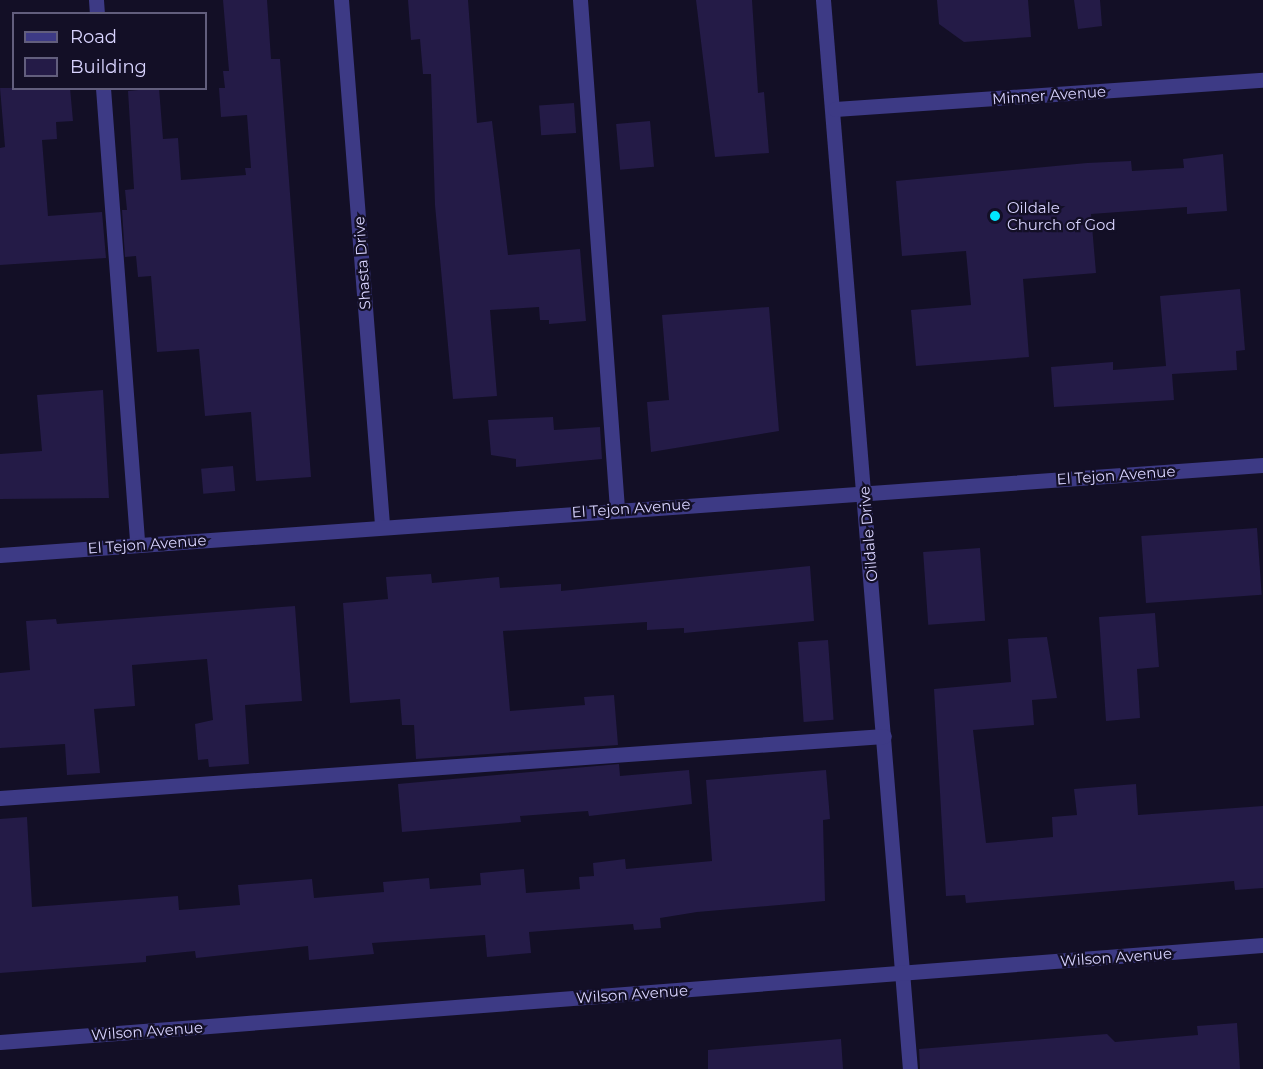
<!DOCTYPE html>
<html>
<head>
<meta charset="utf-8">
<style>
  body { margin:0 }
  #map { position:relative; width:1263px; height:1069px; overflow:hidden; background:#130f26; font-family:Montserrat,sans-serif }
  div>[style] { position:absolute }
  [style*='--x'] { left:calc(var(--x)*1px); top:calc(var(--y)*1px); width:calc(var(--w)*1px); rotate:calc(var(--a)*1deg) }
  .building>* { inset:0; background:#241b47; transform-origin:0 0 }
  .minor>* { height:15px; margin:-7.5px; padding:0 7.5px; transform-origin:7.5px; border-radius:7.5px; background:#3d3a85 }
  .dots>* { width:16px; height:16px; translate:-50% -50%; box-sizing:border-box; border:3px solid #130f26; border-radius:50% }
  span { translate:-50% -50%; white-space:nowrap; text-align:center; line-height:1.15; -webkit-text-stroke:4.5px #130f26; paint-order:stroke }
  .street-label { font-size:15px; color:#d9d4ff }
  .poi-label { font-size:15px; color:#d9d4ff }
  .left { translate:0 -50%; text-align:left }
  .legend { position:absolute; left:12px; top:12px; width:195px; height:78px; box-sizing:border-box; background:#130f26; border:2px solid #625e7d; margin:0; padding:8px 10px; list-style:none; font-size:18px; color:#d9d4ff }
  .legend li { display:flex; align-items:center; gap:12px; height:30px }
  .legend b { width:30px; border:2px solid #625e7d }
</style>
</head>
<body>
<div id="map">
  <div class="building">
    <i style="clip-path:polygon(223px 0,267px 0,271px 59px,280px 59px,311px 477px,256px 481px,251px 412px,205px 416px,199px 349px,157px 352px,151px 276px,138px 277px,136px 256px,125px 257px,122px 210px,127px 210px,125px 190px,134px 189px,128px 91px,159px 88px,163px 139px,178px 138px,181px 180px,246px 175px,245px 168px,251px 168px,247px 115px,221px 117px,219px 88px,225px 88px,223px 71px,229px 71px)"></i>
    <i style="clip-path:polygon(408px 0,468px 0,477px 123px,492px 121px,508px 255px,580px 249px,586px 321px,549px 324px,549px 320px,540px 320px,539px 307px,490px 310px,497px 396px,453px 399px,435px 205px,431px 74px,423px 74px,420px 39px,411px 40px)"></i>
    <i style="clip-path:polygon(696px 0,752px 0,758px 93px,764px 92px,769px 153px,715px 157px)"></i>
    <i style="clip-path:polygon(937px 0,1028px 0,1031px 37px,964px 42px,939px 24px)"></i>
    <i style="clip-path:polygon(1074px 0,1100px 0,1102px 26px,1078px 29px)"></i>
    <i style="clip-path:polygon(0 88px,70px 88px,73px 121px,56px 122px,57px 139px,42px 140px,48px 216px,102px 212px,106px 258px,0 265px,0 148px,5px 147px)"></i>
    <i style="left:574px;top:103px;width:30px;height:35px;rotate:86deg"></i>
    <i style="left:650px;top:121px;width:46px;height:34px;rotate:85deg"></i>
    <i style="clip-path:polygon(1223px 154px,1227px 211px,1187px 214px,1187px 207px,1091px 214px,1096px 273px,1023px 279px,1029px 357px,916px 366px,911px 310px,971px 305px,966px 251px,902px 256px,896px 181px,1087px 163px,1131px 161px,1132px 171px,1184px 168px,1183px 159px)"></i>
    <i style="clip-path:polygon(1240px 289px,1245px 350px,1236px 351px,1237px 370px,1172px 374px,1174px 400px,1054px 407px,1051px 367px,1113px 362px,1113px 370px,1166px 366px,1160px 296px)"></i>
    <i style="clip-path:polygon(769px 307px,779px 431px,651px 452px,647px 402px,669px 400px,662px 315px)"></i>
    <i style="clip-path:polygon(103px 390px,109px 498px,0 499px,0 454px,42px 451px,37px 395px)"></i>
    <i style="clip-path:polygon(553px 417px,554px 430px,600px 427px,602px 459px,516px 467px,516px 459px,491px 455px,488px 420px)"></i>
    <i style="left:233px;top:466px;width:25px;height:32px;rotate:85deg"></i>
    <i style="left:1257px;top:528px;width:67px;height:116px;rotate:86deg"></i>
    <i style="left:980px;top:548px;width:73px;height:57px;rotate:86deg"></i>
    <i style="clip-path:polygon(810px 566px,814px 621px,684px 633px,684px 628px,647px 630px,647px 622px,503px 631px,510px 711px,585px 705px,584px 697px,614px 695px,618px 745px,416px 759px,414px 725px,402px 725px,400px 699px,350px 703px,343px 603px,388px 599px,386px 577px,431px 574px,432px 583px,499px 577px,500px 588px,561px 584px,561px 591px)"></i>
    <i style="clip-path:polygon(295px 606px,302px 701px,245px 705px,249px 764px,209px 767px,208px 759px,198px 760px,195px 724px,213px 720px,207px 659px,132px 665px,135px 706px,94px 709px,100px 773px,67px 775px,65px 744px,0 748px,0 673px,30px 670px,26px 621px,56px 619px,57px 624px)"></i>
    <i style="clip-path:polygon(1155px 613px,1159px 667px,1137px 669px,1140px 718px,1106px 721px,1099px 617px)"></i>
    <i style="clip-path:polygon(1047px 637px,1057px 698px,1032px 700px,1034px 725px,973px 730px,986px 843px,1053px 837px,1052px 817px,1077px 815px,1074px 789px,1136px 784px,1138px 815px,1263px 806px,1263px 888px,1235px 890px,1234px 881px,966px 903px,965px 895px,946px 896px,934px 689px,1011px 682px,1008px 639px)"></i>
    <i style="left:828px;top:640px;width:80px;height:30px;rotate:86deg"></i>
    <i style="clip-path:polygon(619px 764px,620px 776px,689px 770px,692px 804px,589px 816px,588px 811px,520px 816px,521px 822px,402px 832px,398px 784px)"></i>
    <i style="clip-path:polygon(826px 770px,830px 819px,823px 820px,825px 901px,697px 912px,660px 918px,661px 928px,634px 930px,633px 924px,529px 932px,531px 953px,487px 957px,485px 935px,372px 943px,374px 954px,309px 960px,308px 946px,196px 958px,195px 951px,146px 956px,146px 962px,0 973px,0 819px,27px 817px,32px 907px,178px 896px,179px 910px,240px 905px,238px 885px,312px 879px,314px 898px,384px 892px,383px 882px,429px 878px,430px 889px,481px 885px,480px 873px,524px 869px,526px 893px,580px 889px,579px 877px,594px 876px,593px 863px,625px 859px,626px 869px,712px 861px,706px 780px)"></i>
    <i style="clip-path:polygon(1237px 1023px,1240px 1069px,920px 1069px,919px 1049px,1107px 1034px,1115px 1042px,1198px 1035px,1197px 1026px)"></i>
    <i style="clip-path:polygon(841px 1039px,843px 1069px,708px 1069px,708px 1050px)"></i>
  </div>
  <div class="minor">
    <i style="--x:96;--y:0;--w:14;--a:86"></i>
    <i style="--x:341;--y:0;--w:527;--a:85.53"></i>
    <i style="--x:580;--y:0;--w:510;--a:85.84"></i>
    <i style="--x:823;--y:0;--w:1073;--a:85.35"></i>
    <i style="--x:103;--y:88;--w:458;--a:85.7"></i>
    <i style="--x:835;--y:109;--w:429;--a:-3.9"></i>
    <i style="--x:0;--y:555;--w:1266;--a:-4.08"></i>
    <i style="--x:0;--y:798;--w:886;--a:-4.01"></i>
    <i style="--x:0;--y:1042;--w:1267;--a:-4.39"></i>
  </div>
  <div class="dots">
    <i style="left:995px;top:216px;background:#00e5ff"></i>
  </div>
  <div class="street-label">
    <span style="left:1049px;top:95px;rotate:-4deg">Minner Avenue</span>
    <span style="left:362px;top:263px;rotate:-94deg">Shasta Drive</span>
    <span style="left:1116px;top:475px;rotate:-4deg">El Tejon Avenue</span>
    <span style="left:631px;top:508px;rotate:-4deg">El Tejon Avenue</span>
    <span style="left:868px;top:534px;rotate:-95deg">Oildale Drive</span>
    <span style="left:147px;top:544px;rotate:-4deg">El Tejon Avenue</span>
    <span style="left:1116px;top:957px;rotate:-4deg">Wilson Avenue</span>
    <span style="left:632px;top:994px;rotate:-4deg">Wilson Avenue</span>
    <span style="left:147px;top:1031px;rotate:-4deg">Wilson Avenue</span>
  </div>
  <div class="poi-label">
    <span class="left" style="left:1007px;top:216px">Oildale<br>Church of God</span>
  </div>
  <ul class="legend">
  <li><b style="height:8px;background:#3d3a85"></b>Road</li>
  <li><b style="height:16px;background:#241b47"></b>Building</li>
  </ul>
</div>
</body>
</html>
